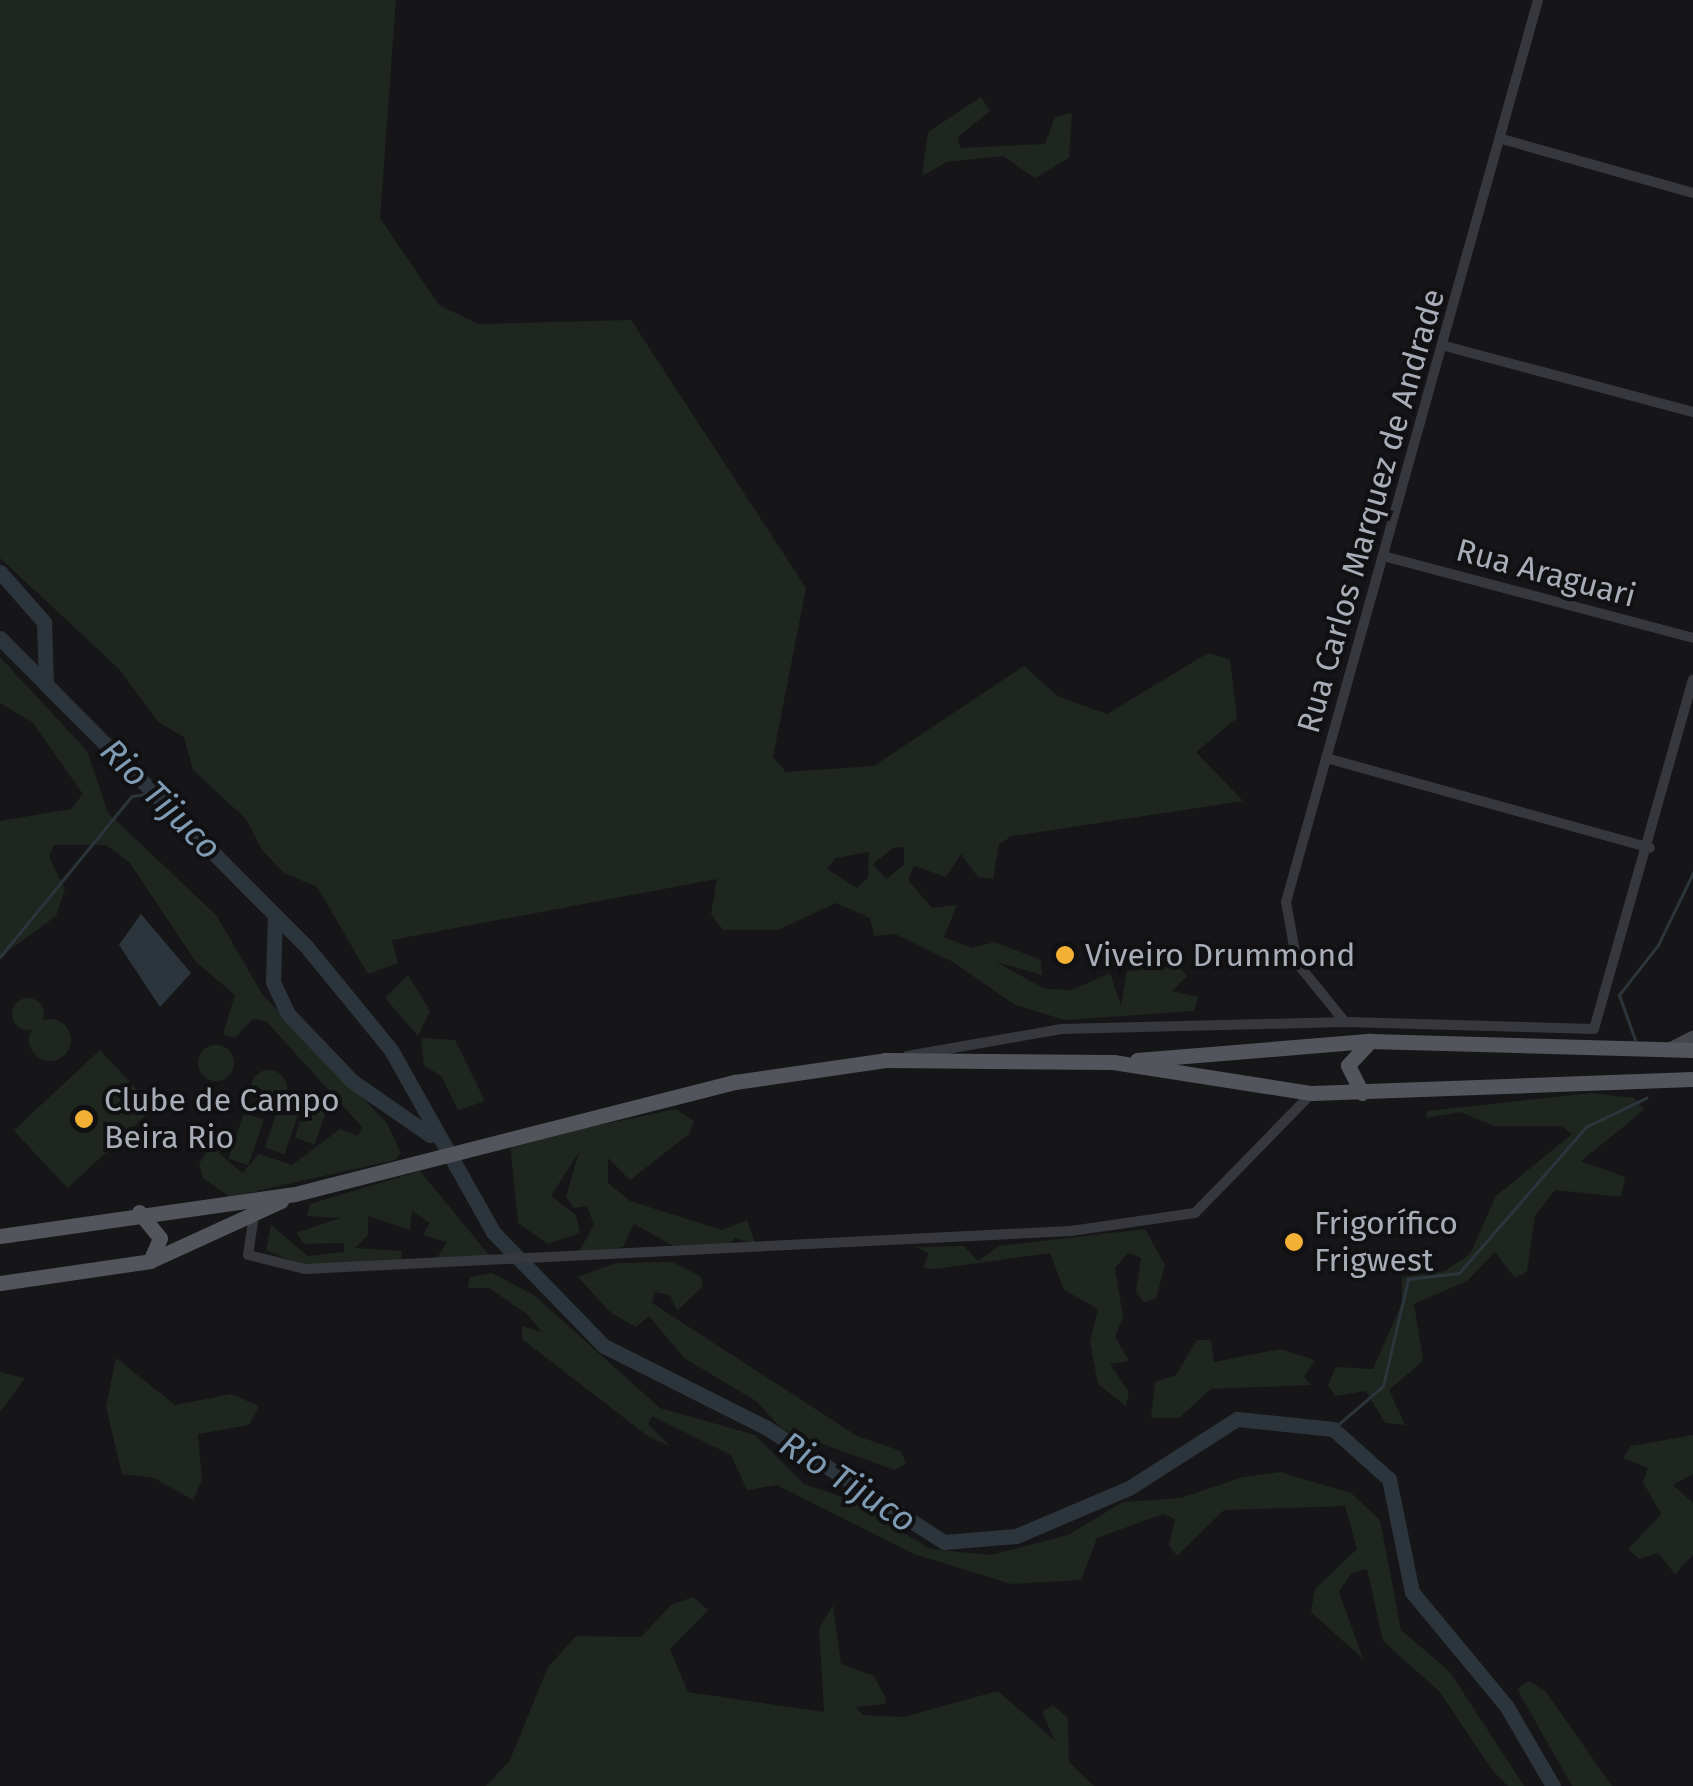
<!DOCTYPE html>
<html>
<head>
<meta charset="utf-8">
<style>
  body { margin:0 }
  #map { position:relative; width:1693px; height:1786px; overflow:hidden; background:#161618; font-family:"Fira Sans",sans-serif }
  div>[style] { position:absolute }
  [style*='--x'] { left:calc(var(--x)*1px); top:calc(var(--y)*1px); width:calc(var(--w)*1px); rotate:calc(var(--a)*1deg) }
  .green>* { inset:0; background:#1e261f; transform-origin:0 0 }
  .round { border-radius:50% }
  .water>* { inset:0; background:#2c353c }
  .stream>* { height:2.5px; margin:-1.25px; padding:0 1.25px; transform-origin:1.25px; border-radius:1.25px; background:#2c353c }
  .river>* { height:15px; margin:-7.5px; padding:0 7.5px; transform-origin:7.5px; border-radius:7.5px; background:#2c353c }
  .street>* { height:10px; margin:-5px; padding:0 5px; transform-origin:5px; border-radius:5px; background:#37383d }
  .secondary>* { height:14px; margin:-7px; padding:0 7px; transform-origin:7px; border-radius:7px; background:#45474d }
  .primary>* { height:15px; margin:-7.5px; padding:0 7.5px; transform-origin:7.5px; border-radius:7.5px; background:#53555c }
  .dots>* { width:28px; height:28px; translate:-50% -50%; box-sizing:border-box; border:5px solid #111113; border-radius:50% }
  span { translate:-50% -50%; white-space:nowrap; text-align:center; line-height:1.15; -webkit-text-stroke:8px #111113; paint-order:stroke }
  .street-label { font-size:32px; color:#a8adb8 }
  .poi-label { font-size:32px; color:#a8adb8 }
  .left { translate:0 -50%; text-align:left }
  .water-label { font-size:35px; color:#7f9bb3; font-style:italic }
</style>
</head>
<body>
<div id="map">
  <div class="green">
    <i style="clip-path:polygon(evenodd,0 0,396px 0,380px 218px,439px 305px,478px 324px,631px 320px,806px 588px,773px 757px,786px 772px,874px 766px,1024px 666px,1059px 697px,1107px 714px,1208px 653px,1230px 659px,1237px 718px,1196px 752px,1243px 801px,1012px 836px,999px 844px,993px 879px,978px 877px,961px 854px,946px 877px,914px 866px,908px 880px,932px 908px,957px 905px,944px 937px,972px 948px,995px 942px,1041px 960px,1042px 975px,996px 962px,1045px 989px,1072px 990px,1110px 973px,1121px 1006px,1127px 971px,1178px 966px,1187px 976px,1172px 991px,1198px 997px,1194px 1011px,1065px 1020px,1015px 1005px,953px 962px,895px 934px,874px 936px,870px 918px,836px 903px,778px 930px,723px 930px,711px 914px,717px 879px,392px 940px,398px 963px,368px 974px,317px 887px,284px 873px,262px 850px,246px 819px,193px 770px,184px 737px,158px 722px,120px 670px,0 558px,0 0,893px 848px,904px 847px,904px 865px,886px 879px,873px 864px,893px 848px,0 0,869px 852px,868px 878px,857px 888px,827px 869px,835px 858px,869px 852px)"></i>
    <i style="clip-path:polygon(981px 97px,990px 111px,958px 137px,960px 148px,1045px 144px,1055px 117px,1072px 113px,1069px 158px,1035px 178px,1003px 156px,947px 162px,922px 176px,928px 132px)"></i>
    <i style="clip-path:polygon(0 657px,87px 751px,108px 813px,217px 916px,262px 994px,386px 1122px,401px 1153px,395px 1160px,230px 1197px,203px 1178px,199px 1164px,211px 1146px,242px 1173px,259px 1154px,292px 1165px,340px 1129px,358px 1136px,362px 1127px,266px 1021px,253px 1019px,235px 1038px,223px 1034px,235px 995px,196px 962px,130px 863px,106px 845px,54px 845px,49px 857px,65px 889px,56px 916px,0 957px,0 821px,71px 809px,83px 794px,32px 722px,0 703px)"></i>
    <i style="clip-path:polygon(408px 975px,430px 1011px,418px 1036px,385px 998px)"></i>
    <i class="round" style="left:12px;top:998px;width:32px;height:32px"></i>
    <i class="round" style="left:29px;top:1019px;width:42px;height:42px"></i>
    <i style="clip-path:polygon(421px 1038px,455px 1040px,485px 1101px,458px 1110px,442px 1077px,424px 1065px)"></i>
    <i class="round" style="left:198px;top:1045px;width:36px;height:36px"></i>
    <i style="left:100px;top:1050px;width:79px;height:118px;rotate:47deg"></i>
    <i class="round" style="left:251px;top:1070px;width:36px;height:36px"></i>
    <i style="clip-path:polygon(1591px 1093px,1634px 1098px,1644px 1110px,1581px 1161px,1625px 1177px,1621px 1197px,1555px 1190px,1535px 1216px,1527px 1272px,1515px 1278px,1495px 1252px,1467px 1281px,1414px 1304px,1423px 1361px,1389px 1390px,1405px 1425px,1385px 1423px,1366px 1391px,1335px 1396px,1328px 1385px,1336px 1367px,1373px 1369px,1402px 1303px,1402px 1277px,1445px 1271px,1470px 1254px,1496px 1196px,1572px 1134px,1561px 1126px,1494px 1126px,1460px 1112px,1426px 1118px,1427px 1111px)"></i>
    <i style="left:309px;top:1096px;width:21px;height:44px;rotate:19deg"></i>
    <i style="left:280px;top:1103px;width:21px;height:47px;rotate:19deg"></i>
    <i style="clip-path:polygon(676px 1109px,694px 1121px,689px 1134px,630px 1180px,608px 1158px,608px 1183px,630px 1201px,722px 1230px,747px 1220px,756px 1245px,735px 1238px,722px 1251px,679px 1249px,634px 1224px,623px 1247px,577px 1255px,594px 1225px,587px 1206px,574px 1208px,566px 1197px,579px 1152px,551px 1196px,576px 1215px,580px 1233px,548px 1244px,518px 1223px,510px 1144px)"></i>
    <i style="left:244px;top:1113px;width:21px;height:48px;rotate:19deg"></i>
    <i style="clip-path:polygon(420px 1171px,494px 1261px,434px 1263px,447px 1242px,423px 1235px,430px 1223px,412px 1211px,410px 1230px,368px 1216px,368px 1235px,355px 1248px,402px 1251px,400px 1263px,308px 1268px,266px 1250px,271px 1225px,308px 1256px,344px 1252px,344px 1243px,304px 1244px,296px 1233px,340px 1218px,307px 1216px,310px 1204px)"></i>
    <i style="clip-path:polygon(1145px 1229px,1165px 1265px,1156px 1299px,1144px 1302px,1136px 1291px,1141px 1258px,1128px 1253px,1115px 1268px,1123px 1317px,1115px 1337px,1129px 1361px,1110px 1364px,1129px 1392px,1126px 1406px,1098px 1384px,1090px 1342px,1098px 1309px,1064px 1290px,1050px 1253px,936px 1269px,923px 1268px,929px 1253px,916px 1247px,964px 1246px,978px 1261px,999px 1246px)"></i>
    <i style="clip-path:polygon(616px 1263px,672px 1262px,700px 1276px,703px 1286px,677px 1311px,670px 1295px,655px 1292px,652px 1303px,857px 1436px,901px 1451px,906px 1464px,894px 1470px,782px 1429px,756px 1401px,684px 1358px,649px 1316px,636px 1327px,611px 1313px,578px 1277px)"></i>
    <i style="clip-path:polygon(492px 1273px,534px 1295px,660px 1408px,755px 1435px,804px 1484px,848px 1499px,930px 1549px,991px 1555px,1068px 1535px,1123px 1502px,1181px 1498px,1243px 1477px,1280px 1472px,1351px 1493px,1380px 1520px,1401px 1630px,1450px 1672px,1524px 1786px,1508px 1786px,1493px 1771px,1439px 1691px,1383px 1641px,1367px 1569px,1351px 1573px,1339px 1592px,1363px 1659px,1311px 1612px,1315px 1589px,1357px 1549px,1345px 1506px,1224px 1510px,1177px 1556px,1169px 1545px,1175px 1519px,1163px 1514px,1097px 1538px,1081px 1580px,1011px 1584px,914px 1554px,777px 1485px,747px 1490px,731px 1455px,652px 1416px,648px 1424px,670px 1446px,649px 1437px,522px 1339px,522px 1326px,542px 1332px,527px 1314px,489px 1288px,468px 1288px,470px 1277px)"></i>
    <i style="clip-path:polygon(1197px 1340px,1211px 1340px,1214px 1362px,1280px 1349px,1315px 1360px,1304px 1377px,1311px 1385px,1211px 1389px,1179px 1418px,1151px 1418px,1155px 1382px,1176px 1375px)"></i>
    <i style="clip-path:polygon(116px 1358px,175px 1405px,231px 1394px,259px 1406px,249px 1425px,198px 1434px,202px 1480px,193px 1500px,154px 1478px,122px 1474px,106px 1407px)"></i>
    <i style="clip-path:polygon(0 1372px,25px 1378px,0 1412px)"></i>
    <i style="clip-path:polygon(1693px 1435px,1693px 1474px,1673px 1485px,1693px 1503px,1693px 1555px,1675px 1574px,1658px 1553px,1639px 1559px,1628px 1549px,1661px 1514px,1643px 1482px,1648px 1468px,1623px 1458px,1631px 1446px)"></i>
    <i style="clip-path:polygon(693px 1597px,708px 1610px,670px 1649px,688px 1692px,824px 1712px,819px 1629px,833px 1605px,841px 1664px,874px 1676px,885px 1697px,886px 1704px,855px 1707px,863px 1715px,903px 1717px,998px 1691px,1055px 1741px,1042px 1712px,1053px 1705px,1068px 1718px,1069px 1762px,1094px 1786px,486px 1786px,510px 1760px,548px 1667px,576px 1636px,641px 1637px,671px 1605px)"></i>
    <i style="clip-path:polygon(1529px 1681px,1546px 1692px,1612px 1786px,1572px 1786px,1517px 1689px)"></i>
  </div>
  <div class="water">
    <i style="clip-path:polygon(141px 914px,191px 973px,160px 1007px,119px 945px)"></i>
  </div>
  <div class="stream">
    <i style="--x:0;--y:957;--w:208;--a:-50.7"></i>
    <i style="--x:132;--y:796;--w:21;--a:-8"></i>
    <i style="--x:1635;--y:1040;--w:48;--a:-109.6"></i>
    <i style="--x:1619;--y:995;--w:63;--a:-52"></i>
    <i style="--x:1658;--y:945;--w:80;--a:-64.1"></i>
    <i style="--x:1333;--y:1429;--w:66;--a:-40.7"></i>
    <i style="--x:1383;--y:1386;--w:110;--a:-76.8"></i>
    <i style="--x:1408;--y:1279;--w:51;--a:-6.7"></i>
    <i style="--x:1459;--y:1273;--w:194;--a:-49"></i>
    <i style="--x:1586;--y:1127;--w:67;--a:-25.8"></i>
  </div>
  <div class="river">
    <i style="--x:0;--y:572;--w:67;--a:48.7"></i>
    <i style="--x:44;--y:622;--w:62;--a:88.2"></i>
    <i style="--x:0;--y:638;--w:434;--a:45.2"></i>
    <i style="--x:306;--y:946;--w:134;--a:50.7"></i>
    <i style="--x:391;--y:1050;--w:209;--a:60.7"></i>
    <i style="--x:493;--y:1232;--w:159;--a:45.8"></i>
    <i style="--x:604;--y:1346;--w:182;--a:26.7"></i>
    <i style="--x:767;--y:1428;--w:211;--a:32.8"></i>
    <i style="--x:944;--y:1542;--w:72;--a:-4.8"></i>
    <i style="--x:1016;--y:1536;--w:123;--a:-23"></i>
    <i style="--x:1129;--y:1488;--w:128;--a:-32.6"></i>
    <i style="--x:1237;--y:1419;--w:97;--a:5.9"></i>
    <i style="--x:1333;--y:1429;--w:75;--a:41.8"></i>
    <i style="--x:1389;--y:1479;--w:115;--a:78.5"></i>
    <i style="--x:1412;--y:1592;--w:149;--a:50.4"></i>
    <i style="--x:1507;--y:1707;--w:91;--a:59.8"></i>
    <i style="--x:275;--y:915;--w:67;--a:91.7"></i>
    <i style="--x:273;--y:982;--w:35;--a:65"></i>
    <i style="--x:288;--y:1014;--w:93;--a:46.3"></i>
    <i style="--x:352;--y:1081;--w:95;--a:34.7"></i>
  </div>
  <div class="street">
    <i style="--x:1502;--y:139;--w:198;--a:15.8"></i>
    <i style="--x:1445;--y:346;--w:257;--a:14.9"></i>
    <i style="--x:1387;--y:557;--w:317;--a:14.8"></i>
    <i style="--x:1326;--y:758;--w:336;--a:15.5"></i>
    <i style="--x:1345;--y:1022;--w:76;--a:-129.1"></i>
    <i style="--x:1297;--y:963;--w:62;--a:-100.2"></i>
    <i style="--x:1286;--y:902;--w:937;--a:-74.39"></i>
    <i style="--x:907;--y:1056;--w:157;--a:-9.9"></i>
    <i style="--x:1062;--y:1029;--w:283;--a:-1.4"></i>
    <i style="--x:1345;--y:1022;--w:249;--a:1.6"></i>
    <i style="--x:1594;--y:1029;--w:363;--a:-74.2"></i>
    <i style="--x:254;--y:1215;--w:40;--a:98.5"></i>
    <i style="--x:248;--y:1255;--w:59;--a:13.8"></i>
    <i style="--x:305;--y:1269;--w:767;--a:-2.84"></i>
    <i style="--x:1071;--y:1231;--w:125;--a:-8.3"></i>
    <i style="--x:1195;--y:1213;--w:168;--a:-45.7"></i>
  </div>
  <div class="secondary">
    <i style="--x:1669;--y:1050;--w:27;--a:-27"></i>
  </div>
  <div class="primary">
    <i style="--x:1137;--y:1060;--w:234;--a:-4.7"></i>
    <i style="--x:1370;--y:1041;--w:323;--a:1.6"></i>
    <i style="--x:1362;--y:1093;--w:31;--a:-117"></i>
    <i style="--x:1348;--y:1065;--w:33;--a:-47"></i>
    <i style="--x:139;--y:1212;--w:33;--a:51"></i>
    <i style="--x:160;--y:1238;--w:25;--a:113"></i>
    <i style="--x:0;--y:1236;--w:298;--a:-8.1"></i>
    <i style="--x:295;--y:1194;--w:454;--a:-14.3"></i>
    <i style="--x:735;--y:1082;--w:152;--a:-8.3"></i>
    <i style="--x:885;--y:1060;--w:228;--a:0.5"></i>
    <i style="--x:1113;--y:1062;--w:201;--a:8.9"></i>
    <i style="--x:1312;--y:1093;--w:381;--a:-2.1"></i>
    <i style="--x:0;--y:1283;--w:152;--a:-8.3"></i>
    <i style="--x:150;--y:1261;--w:144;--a:-24.6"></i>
  </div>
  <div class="dots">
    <i style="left:1065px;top:955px;background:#f2b134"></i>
    <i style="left:84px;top:1119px;background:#f2b134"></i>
    <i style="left:1294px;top:1242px;background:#f2b134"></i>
  </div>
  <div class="street-label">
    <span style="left:1371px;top:511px;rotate:-74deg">Rua Carlos Marquez de Andrade</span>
    <span style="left:1546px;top:573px;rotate:15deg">Rua Araguari</span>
  </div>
  <div class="poi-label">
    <span class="left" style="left:1085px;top:955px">Viveiro Drummond</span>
    <span class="left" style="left:104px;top:1119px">Clube de Campo<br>Beira Rio</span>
    <span class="left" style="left:1314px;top:1242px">Frigorífico<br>Frigwest</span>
  </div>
  <div class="water-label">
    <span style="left:161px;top:799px;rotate:45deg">Rio Tijuco</span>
    <span style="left:848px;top:1482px;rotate:33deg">Rio Tijuco</span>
  </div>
</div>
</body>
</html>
